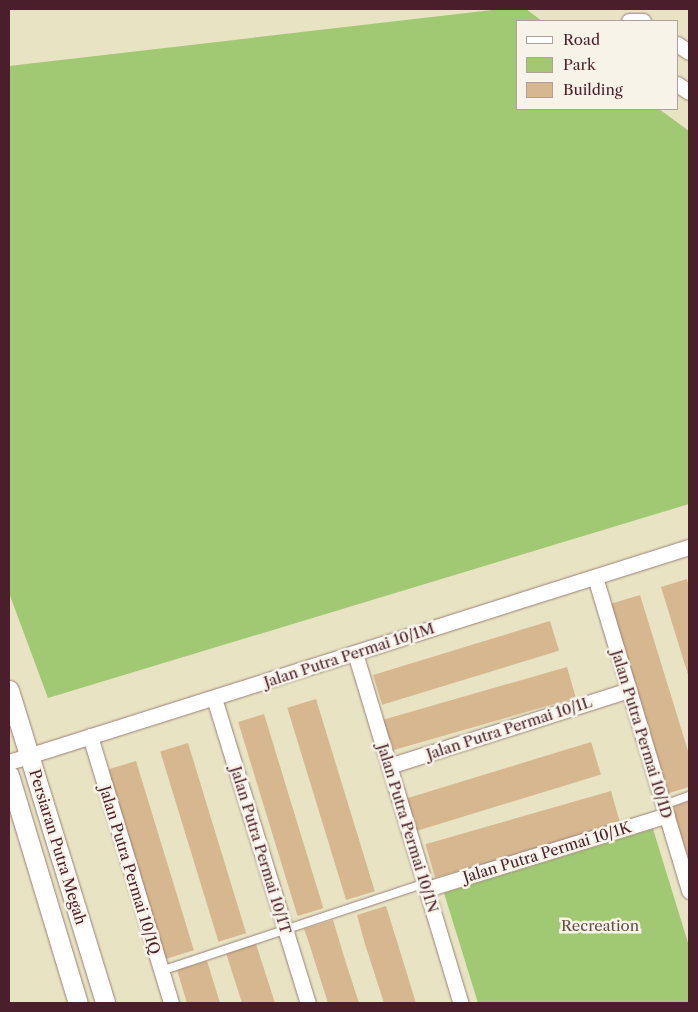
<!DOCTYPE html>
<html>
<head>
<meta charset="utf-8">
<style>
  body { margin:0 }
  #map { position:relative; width:698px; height:1012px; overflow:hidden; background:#e8e3c3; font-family:"Libre Caslon Text",serif }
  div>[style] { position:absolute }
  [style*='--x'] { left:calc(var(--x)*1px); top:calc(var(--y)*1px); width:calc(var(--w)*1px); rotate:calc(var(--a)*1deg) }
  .green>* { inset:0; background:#a1c873 }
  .building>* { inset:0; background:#d6b78f; transform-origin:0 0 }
  .roads { filter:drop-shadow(0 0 1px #998177) drop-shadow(0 0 1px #998177) }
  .service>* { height:8px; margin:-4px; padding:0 4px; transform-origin:4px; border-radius:4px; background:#fff }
  .minor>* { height:15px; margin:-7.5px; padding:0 7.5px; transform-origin:7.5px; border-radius:7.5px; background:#fff }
  .tertiary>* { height:19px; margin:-9.5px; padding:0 9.5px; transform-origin:9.5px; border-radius:9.5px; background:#fff }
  span { translate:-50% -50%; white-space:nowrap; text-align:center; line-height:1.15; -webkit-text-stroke:5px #f7f3e8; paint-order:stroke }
  .street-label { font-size:15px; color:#4a1f2b }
  .park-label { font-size:15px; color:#645241 }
  .frame { position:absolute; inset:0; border:10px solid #4a1f2b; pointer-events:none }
  .legend { position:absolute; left:516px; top:20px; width:162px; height:90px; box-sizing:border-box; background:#f7f3e8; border:1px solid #b29e9c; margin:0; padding:6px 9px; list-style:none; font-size:15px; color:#4a1f2b }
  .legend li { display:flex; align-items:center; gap:10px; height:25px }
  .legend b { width:25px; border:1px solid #b29e9c }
</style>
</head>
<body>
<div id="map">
  <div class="green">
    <i style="clip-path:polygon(501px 9px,526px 9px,542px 21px,517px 21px,517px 109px,659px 109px,689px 131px,689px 504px,48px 698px,9px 593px,9px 66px)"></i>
    <i style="clip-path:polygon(653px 829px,689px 946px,689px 1003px,478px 1003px,444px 893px)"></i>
  </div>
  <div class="building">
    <i style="clip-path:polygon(687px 579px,689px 588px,689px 678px,661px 587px)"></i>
    <i style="clip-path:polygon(640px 595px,689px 754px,689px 787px,669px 793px,610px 604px)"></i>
    <i style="left:550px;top:621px;width:31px;height:185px;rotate:73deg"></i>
    <i style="left:567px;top:667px;width:32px;height:193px;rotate:74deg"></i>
    <i style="left:316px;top:699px;width:201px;height:30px;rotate:73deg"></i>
    <i style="left:264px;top:714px;width:203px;height:27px;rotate:73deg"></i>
    <i style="left:591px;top:742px;width:34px;height:193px;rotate:73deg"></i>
    <i style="left:188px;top:743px;width:199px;height:29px;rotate:73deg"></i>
    <i style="left:136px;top:761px;width:198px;height:31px;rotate:73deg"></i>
    <i style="left:611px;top:791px;width:35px;height:193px;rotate:74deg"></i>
    <i style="clip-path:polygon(689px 801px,689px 860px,672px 807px)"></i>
    <i style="clip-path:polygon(386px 906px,395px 935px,416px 1003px,384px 1003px,365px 944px,357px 915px)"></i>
    <i style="clip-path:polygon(333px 920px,346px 963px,359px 1003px,328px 1003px,309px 943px,304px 929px)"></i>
    <i style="clip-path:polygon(256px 944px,275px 1003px,242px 1003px,226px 953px)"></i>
    <i style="clip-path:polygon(207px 961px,220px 1003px,187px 1003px,177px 970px)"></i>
  </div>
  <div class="roads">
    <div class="service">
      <i style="--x:664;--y:805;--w:27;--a:-20"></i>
      <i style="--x:161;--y:971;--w:278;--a:-18.4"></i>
    </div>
    <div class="minor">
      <i style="--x:629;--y:21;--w:14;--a:0"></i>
      <i style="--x:677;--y:44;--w:14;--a:34"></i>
      <i style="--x:677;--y:84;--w:14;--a:34"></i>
      <i style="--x:595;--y:577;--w:328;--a:73.3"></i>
      <i style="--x:355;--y:653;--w:366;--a:73.2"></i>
      <i style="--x:214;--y:698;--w:319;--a:72.9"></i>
      <i style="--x:90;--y:736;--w:279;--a:73.1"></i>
      <i style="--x:9;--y:762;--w:713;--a:-17.55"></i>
      <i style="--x:389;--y:766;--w:252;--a:-17.6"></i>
      <i style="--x:427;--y:889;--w:251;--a:-17.1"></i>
    </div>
    <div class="tertiary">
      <i style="--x:9;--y:690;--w:327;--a:72.9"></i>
      <i style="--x:9;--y:775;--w:238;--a:73.2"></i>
    </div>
  </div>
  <div class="street-label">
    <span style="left:349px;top:655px;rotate:-18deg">Jalan Putra Permai 10/1M</span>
    <span style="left:509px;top:728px;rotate:-18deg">Jalan Putra Permai 10/1L</span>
    <span style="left:642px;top:734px;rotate:73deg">Jalan Putra Permai 10/1D</span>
    <span style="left:408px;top:828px;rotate:73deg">Jalan Putra Permai 10/1N</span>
    <span style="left:58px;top:847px;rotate:73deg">Persiaran Putra Megah</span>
    <span style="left:261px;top:850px;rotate:73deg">Jalan Putra Permai 10/1T</span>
    <span style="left:547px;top:852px;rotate:-17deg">Jalan Putra Permai 10/1K</span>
    <span style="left:130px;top:870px;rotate:73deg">Jalan Putra Permai 10/1Q</span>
  </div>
  <div class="park-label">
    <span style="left:600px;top:926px">Recreation</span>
  </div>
  <div class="frame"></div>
  <ul class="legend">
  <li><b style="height:6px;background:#fff"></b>Road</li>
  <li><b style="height:14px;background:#a1c873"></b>Park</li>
  <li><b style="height:14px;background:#d6b78f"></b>Building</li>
  </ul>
</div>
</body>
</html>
